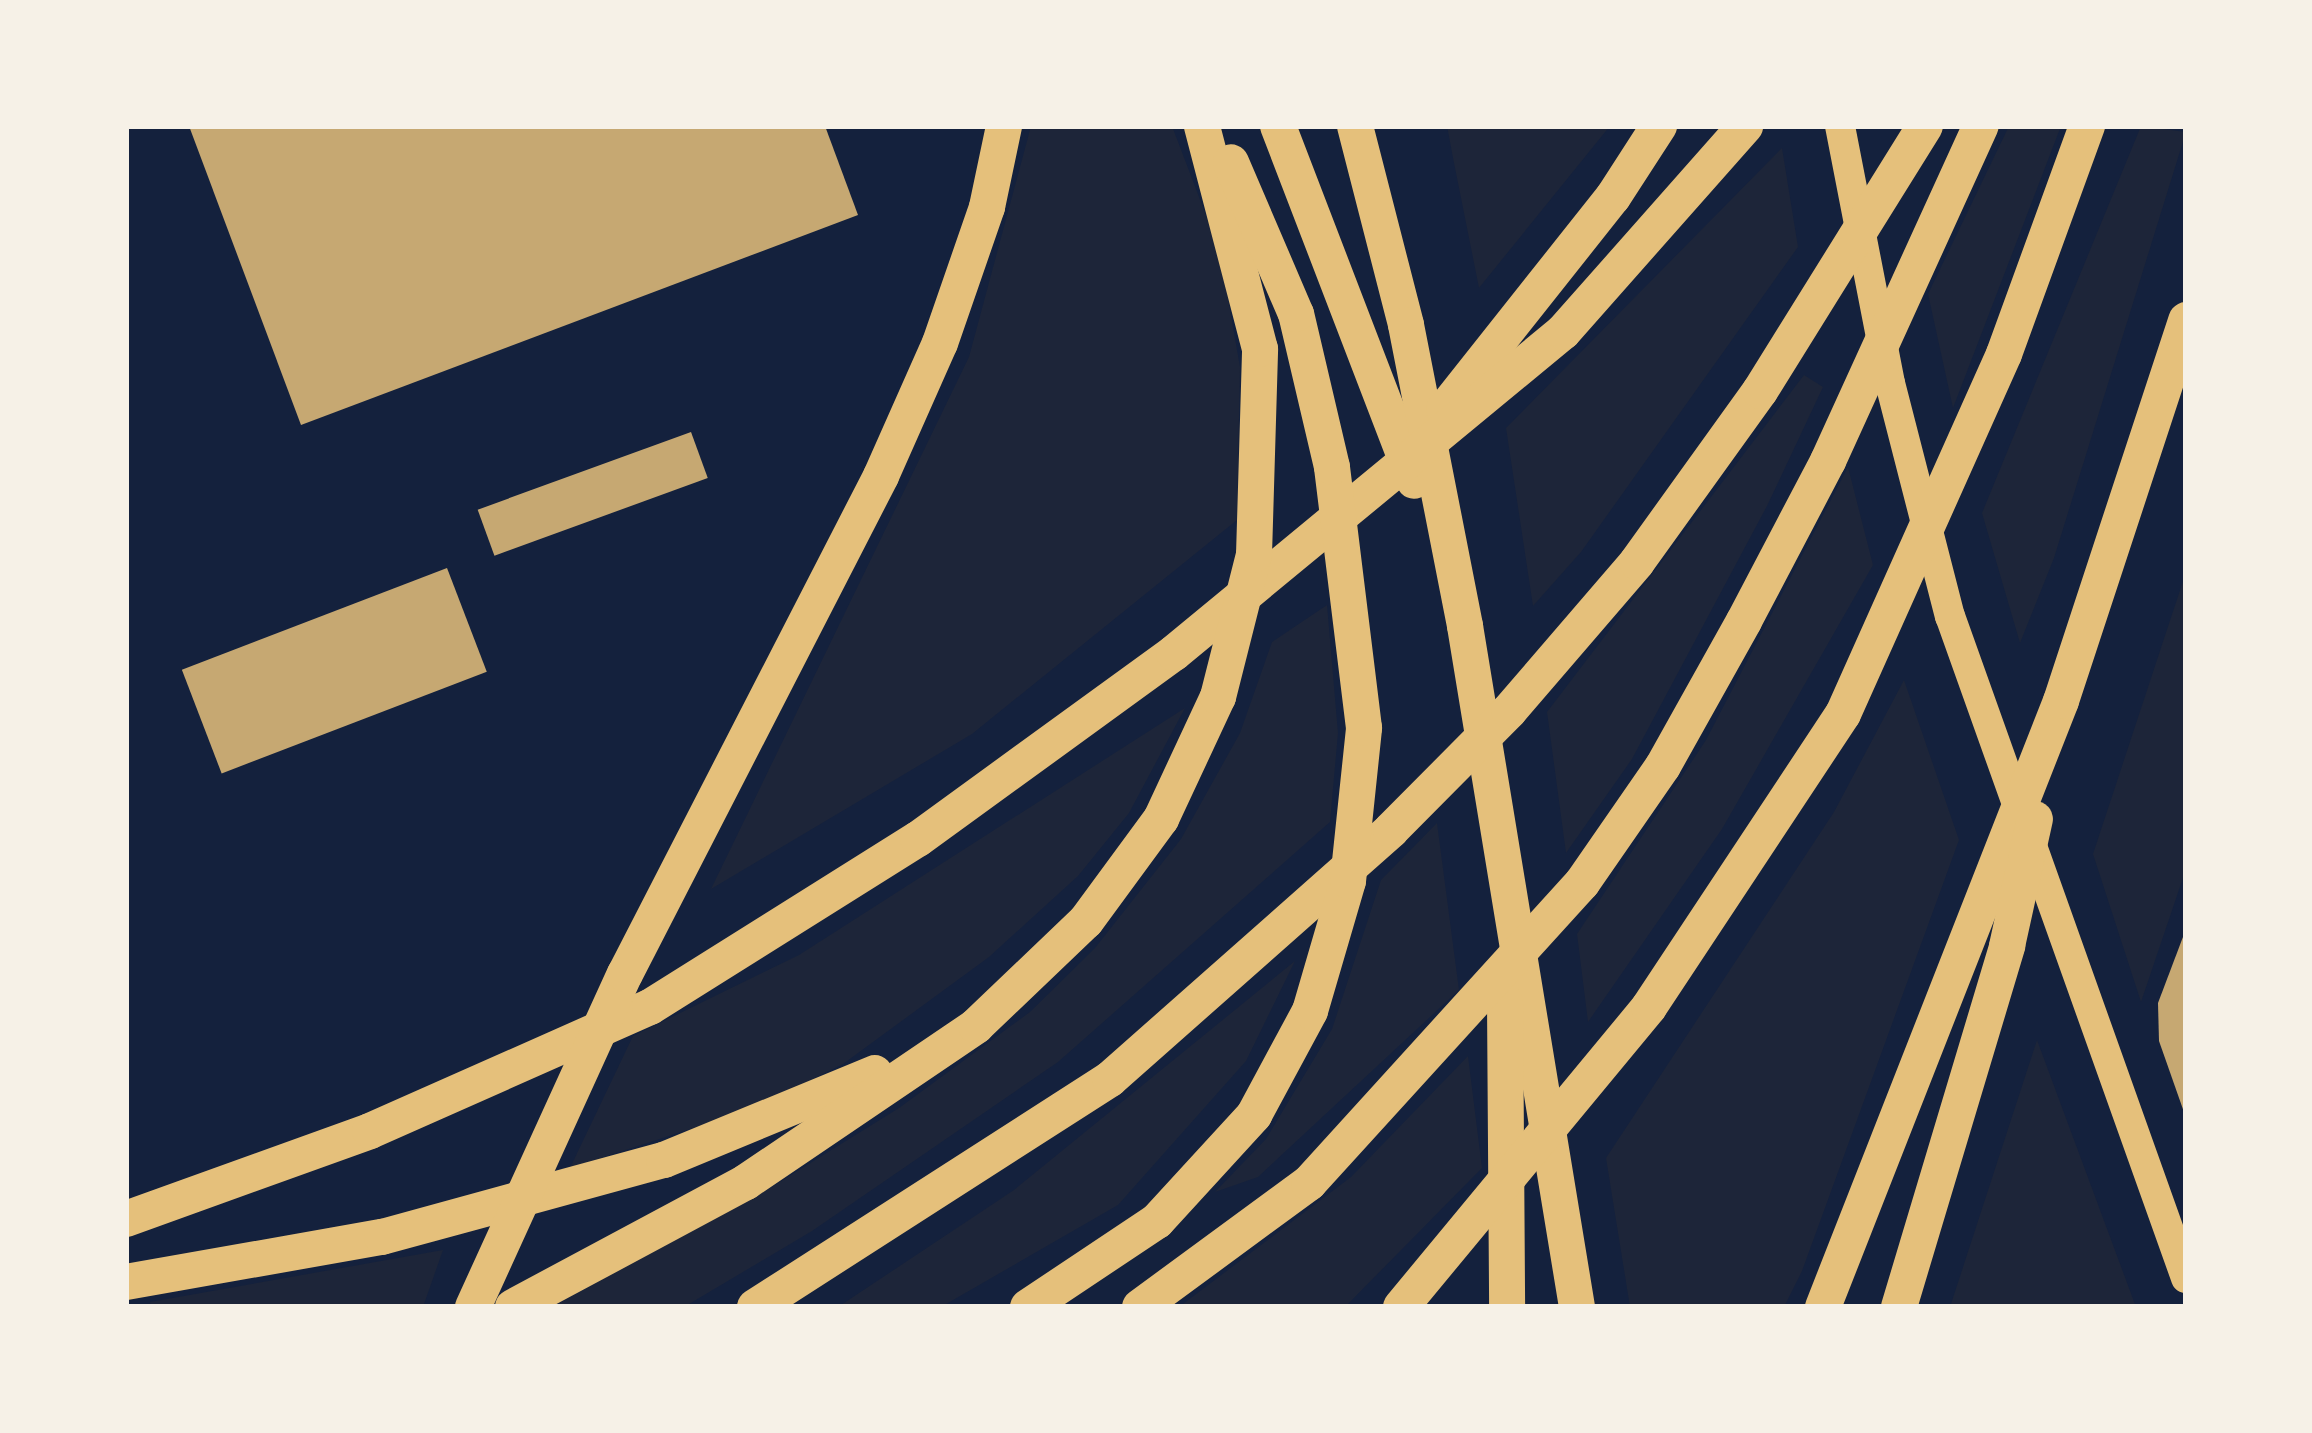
<!DOCTYPE html>
<html>
<head>
<meta charset="utf-8">
<style>
  body { margin:0 }
  #map { position:relative; width:2312px; height:1433px; overflow:hidden; background:#14213d; font-family:"Sofia Sans Condensed",sans-serif }
  div>[style] { position:absolute }
  [style*='--x'] { left:calc(var(--x)*1px); top:calc(var(--y)*1px); width:calc(var(--w)*1px); rotate:calc(var(--a)*1deg) }
  .green>* { inset:0; background:#1d2539 }
  .building>* { inset:0; background:#c6a872; transform-origin:0 0 }
  .primary>* { height:30px; margin:-15px; padding:0 15px; transform-origin:15px; border-radius:15px; background:#e5c07b }
  .motorway>* { height:36px; margin:-18px; padding:0 18px; transform-origin:18px; border-radius:18px; background:#e5c07b }
  span { translate:-50% -50%; white-space:nowrap; text-align:center; line-height:1.15; -webkit-text-stroke:9px #f6f1e7; paint-order:stroke }
  .frame { position:absolute; inset:0; border:129px solid #f6f1e7; pointer-events:none }
</style>
</head>
<body>
<div id="map">
  <div class="green">
    <i style="clip-path:polygon(1031px 126px,1172px 126px,1220px 252px,1240px 367px,1237px 520px,972px 734px,711px 889px,969px 357px)"></i>
    <i style="clip-path:polygon(1447px 126px,1610px 126px,1479px 288px,1453px 158px)"></i>
    <i style="clip-path:polygon(2009px 126px,2061px 126px,1953px 408px,1928px 294px)"></i>
    <i style="clip-path:polygon(2141px 126px,2186px 132px,2054px 558px,2020px 643px,1982px 513px)"></i>
    <i style="clip-path:polygon(1782px 148px,1798px 247px,1581px 552px,1533px 606px,1506px 428px)"></i>
    <i style="clip-path:polygon(1804px 375px,1823px 387px,1767px 506px,1632px 759px,1566px 853px,1547px 712px)"></i>
    <i style="clip-path:polygon(1848px 467px,1873px 565px,1722px 829px,1588px 1022px,1577px 934px,1706px 740px)"></i>
    <i style="clip-path:polygon(2186px 572px,2186px 869px,2141px 1002px,2093px 854px)"></i>
    <i style="clip-path:polygon(1327px 605px,1338px 733px,1330px 822px,1058px 1062px,812px 1231px,684px 1307px,552px 1307px,762px 1193px,899px 1108px,1030px 1012px,1095px 948px,1181px 839px,1240px 733px,1272px 642px)"></i>
    <i style="clip-path:polygon(1904px 680px,1959px 840px,1802px 1271px,1784px 1307px,1630px 1307px,1606px 1158px,1834px 812px)"></i>
    <i style="clip-path:polygon(1185px 708px,1129px 813px,1078px 876px,989px 957px,843px 1064px,752px 1109px,570px 1168px,633px 1036px,799px 955px)"></i>
    <i style="clip-path:polygon(1437px 823px,1459px 990px,1258px 1177px,1215px 1192px,1266px 1139px,1332px 1029px,1381px 880px)"></i>
    <i style="clip-path:polygon(1295px 961px,1246px 1061px,1118px 1205px,941px 1307px,838px 1307px,1014px 1190px)"></i>
    <i style="clip-path:polygon(2037px 1040px,2136px 1307px,1950px 1307px)"></i>
    <i style="clip-path:polygon(1468px 1056px,1482px 1168px,1345px 1307px,1179px 1307px,1351px 1177px)"></i>
    <i style="clip-path:polygon(443px 1250px,423px 1307px,151px 1307px,150px 1302px)"></i>
  </div>
  <div class="building">
    <i style="clip-path:polygon(189px 126px,825px 126px,858px 215px,301px 425px)"></i>
    <i style="left:691px;top:432px;width:49px;height:227px;rotate:70deg"></i>
    <i style="left:447px;top:568px;width:111px;height:284px;rotate:69deg"></i>
    <i style="clip-path:polygon(2186px 929px,2186px 1115px,2185px 1115px,2159px 1041px,2158px 1003px)"></i>
  </div>
  <div class="primary">
    <i style="--x:1840;--y:126;--w:262;--a:79"></i>
    <i style="--x:1890;--y:383;--w:241;--a:75.6"></i>
    <i style="--x:1950;--y:616;--w:703;--a:70.38"></i>
  </div>
  <div class="motorway">
    <i style="--x:1278;--y:126;--w:380;--a:69"></i>
    <i style="--x:1355;--y:126;--w:205;--a:75.6"></i>
    <i style="--x:1406;--y:325;--w:307;--a:78.9"></i>
    <i style="--x:1465;--y:626;--w:690;--a:80.66"></i>
    <i style="--x:1444;--y:410;--w:272;--a:-51.6"></i>
    <i style="--x:1613;--y:197;--w:85;--a:-57.1"></i>
    <i style="--x:1505;--y:1002;--w:305;--a:89.6"></i>
    <i style="--x:126;--y:1219;--w:259;--a:-19.8"></i>
    <i style="--x:370;--y:1131;--w:306;--a:-23.9"></i>
    <i style="--x:650;--y:1007;--w:316;--a:-32.1"></i>
    <i style="--x:918;--y:839;--w:316;--a:-36"></i>
    <i style="--x:1174;--y:653;--w:504;--a:-39.53"></i>
    <i style="--x:1563;--y:332;--w:275;--a:-48.5"></i>
    <i style="--x:126;--y:1282;--w:260;--a:-10"></i>
    <i style="--x:382;--y:1237;--w:292;--a:-15.3"></i>
    <i style="--x:664;--y:1160;--w:228;--a:-22.4"></i>
    <i style="--x:473;--y:1307;--w:366;--a:-65.5"></i>
    <i style="--x:625;--y:974;--w:560;--a:-62.79"></i>
    <i style="--x:881;--y:476;--w:145;--a:-66.1"></i>
    <i style="--x:940;--y:343;--w:144;--a:-70.9"></i>
    <i style="--x:987;--y:207;--w:83;--a:-78.1"></i>
    <i style="--x:513;--y:1307;--w:264;--a:-28.2"></i>
    <i style="--x:746;--y:1182;--w:278;--a:-34.1"></i>
    <i style="--x:976;--y:1026;--w:152;--a:-43.7"></i>
    <i style="--x:1086;--y:921;--w:127;--a:-53.7"></i>
    <i style="--x:1161;--y:819;--w:135;--a:-65"></i>
    <i style="--x:1218;--y:697;--w:146;--a:-75.8"></i>
    <i style="--x:1254;--y:555;--w:206;--a:-88.3"></i>
    <i style="--x:1260;--y:349;--w:230;--a:-104.6"></i>
    <i style="--x:755;--y:1307;--w:422;--a:-32.7"></i>
    <i style="--x:1110;--y:1079;--w:375;--a:-41.5"></i>
    <i style="--x:1391;--y:830;--w:168;--a:-45.2"></i>
    <i style="--x:1509;--y:711;--w:196;--a:-49.3"></i>
    <i style="--x:1637;--y:562;--w:211;--a:-54.3"></i>
    <i style="--x:1760;--y:391;--w:312;--a:-58.1"></i>
    <i style="--x:1028;--y:1307;--w:155;--a:-33.7"></i>
    <i style="--x:1157;--y:1221;--w:144;--a:-47.5"></i>
    <i style="--x:1254;--y:1115;--w:118;--a:-61.7"></i>
    <i style="--x:1310;--y:1011;--w:135;--a:-73.7"></i>
    <i style="--x:1348;--y:881;--w:154;--a:-84"></i>
    <i style="--x:1364;--y:728;--w:263;--a:-97"></i>
    <i style="--x:1332;--y:467;--w:157;--a:-103.2"></i>
    <i style="--x:1296;--y:314;--w:165;--a:-113.2"></i>
    <i style="--x:1140;--y:1307;--w:210;--a:-36.3"></i>
    <i style="--x:1309;--y:1183;--w:406;--a:-47.7"></i>
    <i style="--x:1582;--y:883;--w:142;--a:-55.3"></i>
    <i style="--x:1663;--y:766;--w:166;--a:-60.8"></i>
    <i style="--x:1744;--y:621;--w:181;--a:-62.3"></i>
    <i style="--x:1828;--y:461;--w:368;--a:-65.5"></i>
    <i style="--x:1401;--y:1307;--w:389;--a:-50.4"></i>
    <i style="--x:1649;--y:1007;--w:351;--a:-56.5"></i>
    <i style="--x:1843;--y:714;--w:394;--a:-65.9"></i>
    <i style="--x:2004;--y:354;--w:243;--a:-70"></i>
    <i style="--x:1823;--y:1307;--w:651;--a:-68.56"></i>
    <i style="--x:2061;--y:701;--w:401;--a:-71.8"></i>
    <i style="--x:1899;--y:1307;--w:377;--a:-73.3"></i>
    <i style="--x:2007;--y:946;--w:130;--a:-77.6"></i>
  </div>
  <div class="frame"></div>
</div>
</body>
</html>
